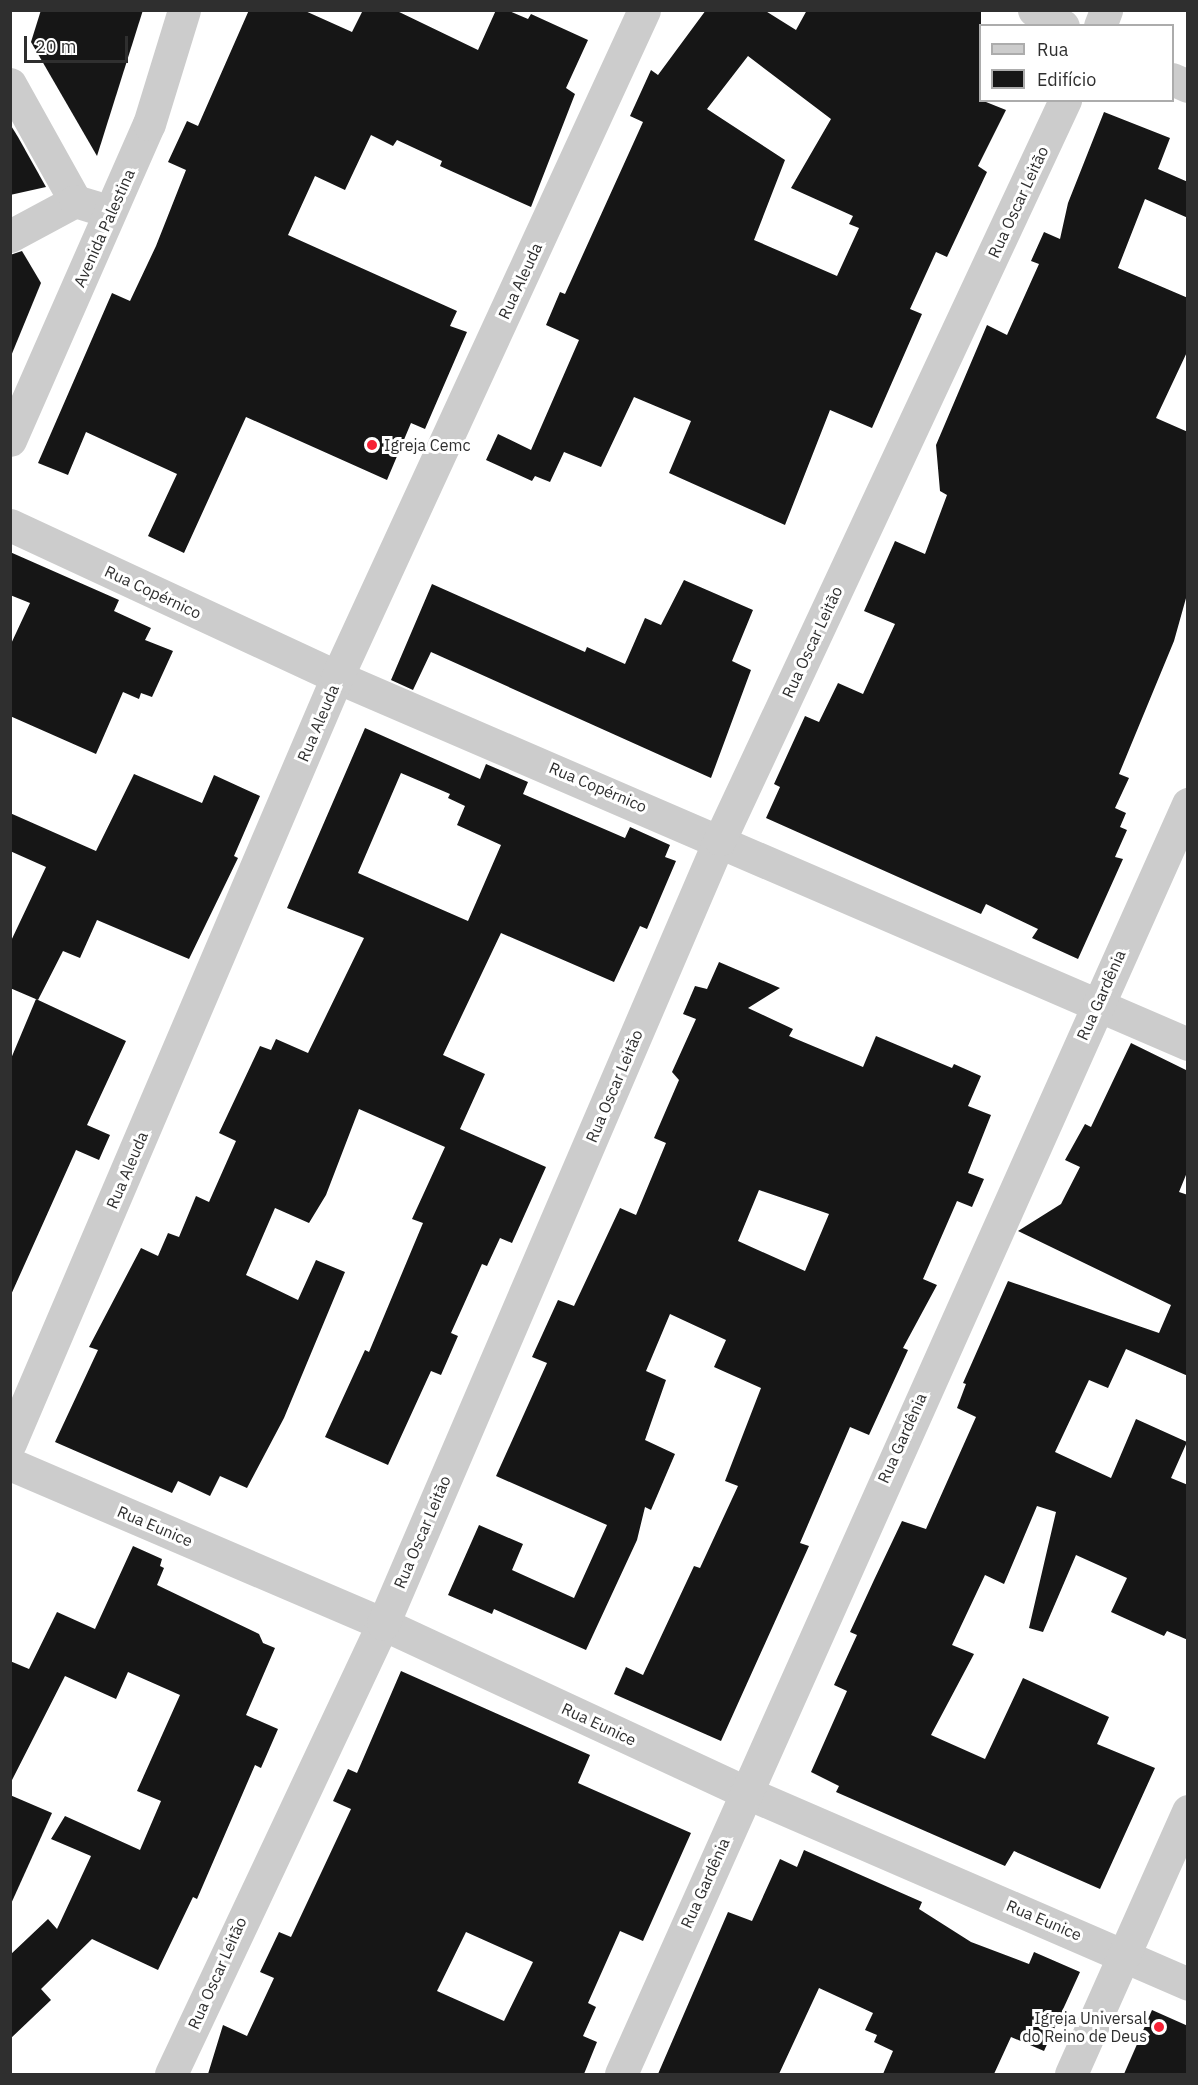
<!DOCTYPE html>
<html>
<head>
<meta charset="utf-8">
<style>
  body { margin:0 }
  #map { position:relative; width:1198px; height:2085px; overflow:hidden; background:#fff; font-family:"IBM Plex Sans",sans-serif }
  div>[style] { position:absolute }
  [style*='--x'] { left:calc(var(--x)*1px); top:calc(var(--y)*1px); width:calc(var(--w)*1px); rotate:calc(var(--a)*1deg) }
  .building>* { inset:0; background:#161616 }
  .minor>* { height:33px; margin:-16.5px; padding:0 16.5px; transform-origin:16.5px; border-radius:16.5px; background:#ccc }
  .dots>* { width:16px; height:16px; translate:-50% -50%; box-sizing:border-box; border:3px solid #fff; border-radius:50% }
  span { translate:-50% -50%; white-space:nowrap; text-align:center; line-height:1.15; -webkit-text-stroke:6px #fff; paint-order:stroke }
  .street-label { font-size:16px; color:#2f2f2f }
  .poi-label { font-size:16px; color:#2f2f2f }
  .left { translate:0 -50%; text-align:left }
  .right { translate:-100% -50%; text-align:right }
  .frame { position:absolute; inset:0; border:12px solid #2f2f2f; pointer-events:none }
  .legend { position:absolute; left:979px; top:24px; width:195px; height:78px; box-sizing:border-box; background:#fff; border:2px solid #acacac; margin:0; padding:8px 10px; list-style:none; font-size:18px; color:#2f2f2f }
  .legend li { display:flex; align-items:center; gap:12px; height:30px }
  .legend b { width:30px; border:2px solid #acacac }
  .scale { position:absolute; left:24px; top:36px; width:104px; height:27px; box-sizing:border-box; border:3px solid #2f2f2f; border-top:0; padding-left:8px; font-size:18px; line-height:21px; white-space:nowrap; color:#2f2f2f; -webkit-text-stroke:4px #fff; paint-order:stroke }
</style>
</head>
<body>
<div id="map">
  <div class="building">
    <i style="clip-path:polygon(41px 10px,143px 10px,97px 156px,31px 42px)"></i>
    <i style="clip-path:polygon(249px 10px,303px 10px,352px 32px,363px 10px,395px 10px,478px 50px,496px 10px,507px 10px,528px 19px,531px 14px,588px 40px,566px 88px,575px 94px,531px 207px,440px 166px,442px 161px,397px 140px,393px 146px,371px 135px,345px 190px,315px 176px,288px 235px,457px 311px,450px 326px,467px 332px,425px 429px,411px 423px,387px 480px,246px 417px,184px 553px,148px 536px,177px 474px,86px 432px,68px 475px,38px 463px,112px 293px,130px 301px,156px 246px,186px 170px,168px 162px,187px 121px,198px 126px)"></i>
    <i style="clip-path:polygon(evenodd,706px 10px,764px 10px,796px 30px,807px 10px,981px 10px,981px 100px,1006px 110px,978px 166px,987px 172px,947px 257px,936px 252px,910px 309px,922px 314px,872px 428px,830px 410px,785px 525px,669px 473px,691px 421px,634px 397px,601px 467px,564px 452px,550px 482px,535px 476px,532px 481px,486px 460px,498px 434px,531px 450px,579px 340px,546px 325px,560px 292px,565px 294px,643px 122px,630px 116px,651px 70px,658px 75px,706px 10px,748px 56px,831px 119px,791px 188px,853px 216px,849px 224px,859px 228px,837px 276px,754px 240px,785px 160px,707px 109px,748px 56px)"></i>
    <i style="clip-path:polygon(1104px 112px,1170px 138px,1158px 169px,1188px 182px,1188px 218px,1145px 199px,1118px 268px,1188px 298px,1188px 350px,1156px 418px,1188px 432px,1188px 591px,1174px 641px,1119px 774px,1129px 778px,1115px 808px,1126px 813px,1120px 827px,1127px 830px,1115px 857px,1123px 859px,1078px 959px,1032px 938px,1038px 929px,986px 904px,981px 914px,766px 818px,780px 787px,774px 784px,805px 716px,819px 722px,838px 683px,863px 694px,895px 624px,864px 611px,895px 541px,925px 554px,947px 495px,940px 491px,936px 445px,987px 325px,1007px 335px,1039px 264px,1031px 261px,1044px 232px,1060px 239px,1068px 203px)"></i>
    <i style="clip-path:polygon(10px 124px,18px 137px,46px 187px,10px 195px)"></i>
    <i style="clip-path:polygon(22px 251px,41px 283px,11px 356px,10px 255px)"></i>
    <i style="clip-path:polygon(10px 552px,119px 600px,114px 611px,151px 628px,145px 640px,173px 651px,152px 697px,141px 693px,139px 699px,123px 692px,96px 754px,10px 716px,10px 646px,30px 603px,10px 595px)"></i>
    <i style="clip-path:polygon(684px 580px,753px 610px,732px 661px,751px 670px,711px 778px,431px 652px,413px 690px,391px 680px,432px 584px,585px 652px,587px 647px,625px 664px,645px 618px,661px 625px)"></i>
    <i style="clip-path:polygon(evenodd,365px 728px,480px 779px,486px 764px,528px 782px,523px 794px,625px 838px,630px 827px,670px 845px,665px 857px,676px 861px,647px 929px,640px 926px,614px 982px,501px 933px,443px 1055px,485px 1074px,460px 1129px,546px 1167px,512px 1243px,500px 1238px,487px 1266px,482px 1264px,451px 1333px,458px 1336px,441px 1375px,431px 1371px,388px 1465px,325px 1437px,365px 1350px,369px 1352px,423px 1223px,412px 1219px,445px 1147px,359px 1109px,326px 1195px,309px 1223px,275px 1208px,246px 1275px,298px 1300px,316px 1260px,345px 1272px,284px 1418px,247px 1488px,220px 1476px,210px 1496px,178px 1481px,172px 1493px,55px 1442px,98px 1350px,89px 1347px,141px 1248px,158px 1256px,168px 1233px,179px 1237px,196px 1196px,209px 1202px,236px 1141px,219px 1133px,260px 1046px,271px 1050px,276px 1039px,308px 1053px,364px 938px,287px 908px,365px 728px,401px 773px,450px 794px,448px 798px,465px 806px,457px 825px,501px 845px,468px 921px,358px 873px,401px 773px)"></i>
    <i style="clip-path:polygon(134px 774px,202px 803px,214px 775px,260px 796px,234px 856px,238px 858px,189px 959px,97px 920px,80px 958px,63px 951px,38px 1000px,10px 988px,10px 943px,46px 867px,10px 851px,10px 813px,96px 851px)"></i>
    <i style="clip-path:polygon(evenodd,719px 962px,780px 988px,748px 1008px,793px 1029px,789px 1036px,863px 1067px,876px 1036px,952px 1068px,954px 1064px,981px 1076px,968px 1106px,991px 1115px,968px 1173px,984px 1179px,972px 1207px,957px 1201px,923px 1279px,937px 1285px,903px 1348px,908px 1350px,869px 1435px,850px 1427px,800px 1543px,809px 1546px,721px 1741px,614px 1694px,626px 1667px,643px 1675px,694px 1566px,700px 1568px,738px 1486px,725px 1481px,761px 1388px,714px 1367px,726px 1340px,670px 1314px,646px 1371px,666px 1380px,645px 1440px,675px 1454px,651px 1510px,645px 1507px,637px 1540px,586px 1650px,494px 1609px,492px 1614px,448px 1595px,479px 1525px,523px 1544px,512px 1570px,574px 1598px,607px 1525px,496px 1476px,547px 1363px,532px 1357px,558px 1300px,574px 1306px,620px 1208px,636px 1215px,666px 1143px,654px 1138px,679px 1080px,672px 1072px,696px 1019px,683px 1014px,695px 986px,707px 989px,719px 962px,759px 1190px,829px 1214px,805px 1271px,738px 1241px,759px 1190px)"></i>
    <i style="clip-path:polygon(36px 999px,126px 1041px,87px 1125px,110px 1135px,99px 1160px,76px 1150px,10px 1297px,10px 1061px)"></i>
    <i style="clip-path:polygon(1131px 1043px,1188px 1071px,1188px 1170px,1179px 1192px,1188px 1195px,1188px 1376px,1126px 1349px,1108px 1388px,1089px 1380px,1055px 1452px,1111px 1478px,1136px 1419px,1187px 1442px,1171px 1478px,1188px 1485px,1188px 1640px,1167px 1631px,1164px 1636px,1111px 1612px,1127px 1578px,1076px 1555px,1043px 1632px,1029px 1628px,1056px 1512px,1037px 1506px,1004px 1584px,985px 1575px,952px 1645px,974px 1654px,931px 1735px,985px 1759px,1023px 1678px,1109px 1717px,1097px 1744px,1155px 1768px,1100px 1889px,1014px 1851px,1005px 1866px,836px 1792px,839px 1786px,811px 1772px,847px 1691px,834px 1685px,857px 1635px,850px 1632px,874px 1580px,902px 1521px,926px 1529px,976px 1417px,957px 1408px,966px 1384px,963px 1383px,1008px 1281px,1159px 1333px,1171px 1305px,1018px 1231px,1061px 1204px,1080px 1167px,1065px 1160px,1085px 1124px,1091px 1127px)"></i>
    <i style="clip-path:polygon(133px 1546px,162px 1559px,160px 1566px,164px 1568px,157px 1585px,259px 1634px,263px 1643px,275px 1648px,246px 1715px,278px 1729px,261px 1768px,255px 1765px,197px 1899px,193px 1897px,158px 1970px,92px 1939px,41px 1989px,51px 2000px,10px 2039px,10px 1955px,48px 1919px,57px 1929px,91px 1856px,51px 1839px,65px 1816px,140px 1850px,161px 1801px,137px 1791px,180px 1695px,128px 1672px,116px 1699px,65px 1676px,10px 1784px,10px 1661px,29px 1669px,57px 1612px,95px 1629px)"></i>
    <i style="clip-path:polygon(evenodd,401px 1671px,590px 1755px,578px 1783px,691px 1833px,643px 1941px,620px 1931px,588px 2003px,596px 2007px,583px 2036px,597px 2042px,584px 2074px,208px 2074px,223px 2025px,247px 2036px,274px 1978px,260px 1972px,279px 1932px,291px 1937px,351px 1809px,333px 1801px,348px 1769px,357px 1773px,401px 1671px,466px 1932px,533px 1962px,504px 2021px,437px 1991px,466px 1932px)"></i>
    <i style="clip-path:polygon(10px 1795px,52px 1813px,10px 1906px)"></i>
    <i style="clip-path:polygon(804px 1850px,922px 1902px,919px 1909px,971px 1942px,1029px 1964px,1034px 1952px,1080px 1972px,1044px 2051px,1011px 2037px,994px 2074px,883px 2074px,893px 2051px,874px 2042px,877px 2035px,865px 2030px,873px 2013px,819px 1988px,779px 2074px,658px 2074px,728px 1912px,752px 1921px,780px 1859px,797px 1867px)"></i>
    <i style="clip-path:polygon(1152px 2010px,1188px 2026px,1188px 2074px,1124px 2074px)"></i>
  </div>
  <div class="minor">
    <i style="--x:1034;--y:10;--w:33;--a:29"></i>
    <i style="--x:1100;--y:26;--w:17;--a:-69"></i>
    <i style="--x:1172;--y:79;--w:17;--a:24"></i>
    <i style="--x:10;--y:84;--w:134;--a:60.9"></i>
    <i style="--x:10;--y:236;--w:74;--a:-28.3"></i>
    <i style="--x:75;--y:201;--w:21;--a:17"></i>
    <i style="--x:10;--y:440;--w:345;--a:-66.3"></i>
    <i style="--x:149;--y:124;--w:119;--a:-72.9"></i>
    <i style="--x:10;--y:525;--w:361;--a:24.9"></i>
    <i style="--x:337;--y:677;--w:927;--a:23.33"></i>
    <i style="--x:10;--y:1443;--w:833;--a:-66.88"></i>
    <i style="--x:337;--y:677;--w:734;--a:-65.28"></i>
    <i style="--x:10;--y:1464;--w:406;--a:23.2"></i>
    <i style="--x:383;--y:1624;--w:399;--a:24.9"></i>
    <i style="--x:745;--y:1792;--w:483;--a:23.4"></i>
    <i style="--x:171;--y:2074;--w:497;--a:-64.8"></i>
    <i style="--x:383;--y:1624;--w:854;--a:-66.77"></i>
    <i style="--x:720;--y:839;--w:816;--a:-64.97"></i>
    <i style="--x:621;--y:2074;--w:1391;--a:-65.94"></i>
    <i style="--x:1071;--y:2074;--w:288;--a:-66"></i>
  </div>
  <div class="dots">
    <i style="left:372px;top:445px;background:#f62135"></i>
    <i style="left:1159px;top:2027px;background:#f62135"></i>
  </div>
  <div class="street-label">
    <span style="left:1018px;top:202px;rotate:-65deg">Rua Oscar Leitão</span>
    <span style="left:104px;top:228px;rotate:-66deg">Avenida Palestina</span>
    <span style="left:520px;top:281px;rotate:-65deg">Rua Aleuda</span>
    <span style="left:153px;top:592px;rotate:25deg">Rua Copérnico</span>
    <span style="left:812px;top:642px;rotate:-65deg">Rua Oscar Leitão</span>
    <span style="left:318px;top:723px;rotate:-67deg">Rua Aleuda</span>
    <span style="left:598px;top:787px;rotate:23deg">Rua Copérnico</span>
    <span style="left:1101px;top:995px;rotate:-66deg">Rua Gardênia</span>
    <span style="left:614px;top:1086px;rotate:-67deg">Rua Oscar Leitão</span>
    <span style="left:127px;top:1170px;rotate:-67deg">Rua Aleuda</span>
    <span style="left:902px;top:1438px;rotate:-66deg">Rua Gardênia</span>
    <span style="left:155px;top:1526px;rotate:23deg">Rua Eunice</span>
    <span style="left:422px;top:1532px;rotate:-67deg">Rua Oscar Leitão</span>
    <span style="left:599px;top:1724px;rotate:25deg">Rua Eunice</span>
    <span style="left:705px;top:1883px;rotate:-66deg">Rua Gardênia</span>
    <span style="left:1044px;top:1920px;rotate:23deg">Rua Eunice</span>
    <span style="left:217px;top:1973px;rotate:-66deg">Rua Oscar Leitão</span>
  </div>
  <div class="poi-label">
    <span class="left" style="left:384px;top:445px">Igreja Cemc</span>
    <span class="right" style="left:1147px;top:2027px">Igreja Universal<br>do Reino de Deus</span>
  </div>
  <div class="frame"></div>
  <ul class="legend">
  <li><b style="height:8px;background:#ccc"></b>Rua</li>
  <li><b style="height:16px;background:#161616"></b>Edifício</li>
  </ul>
  <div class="scale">20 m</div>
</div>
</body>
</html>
